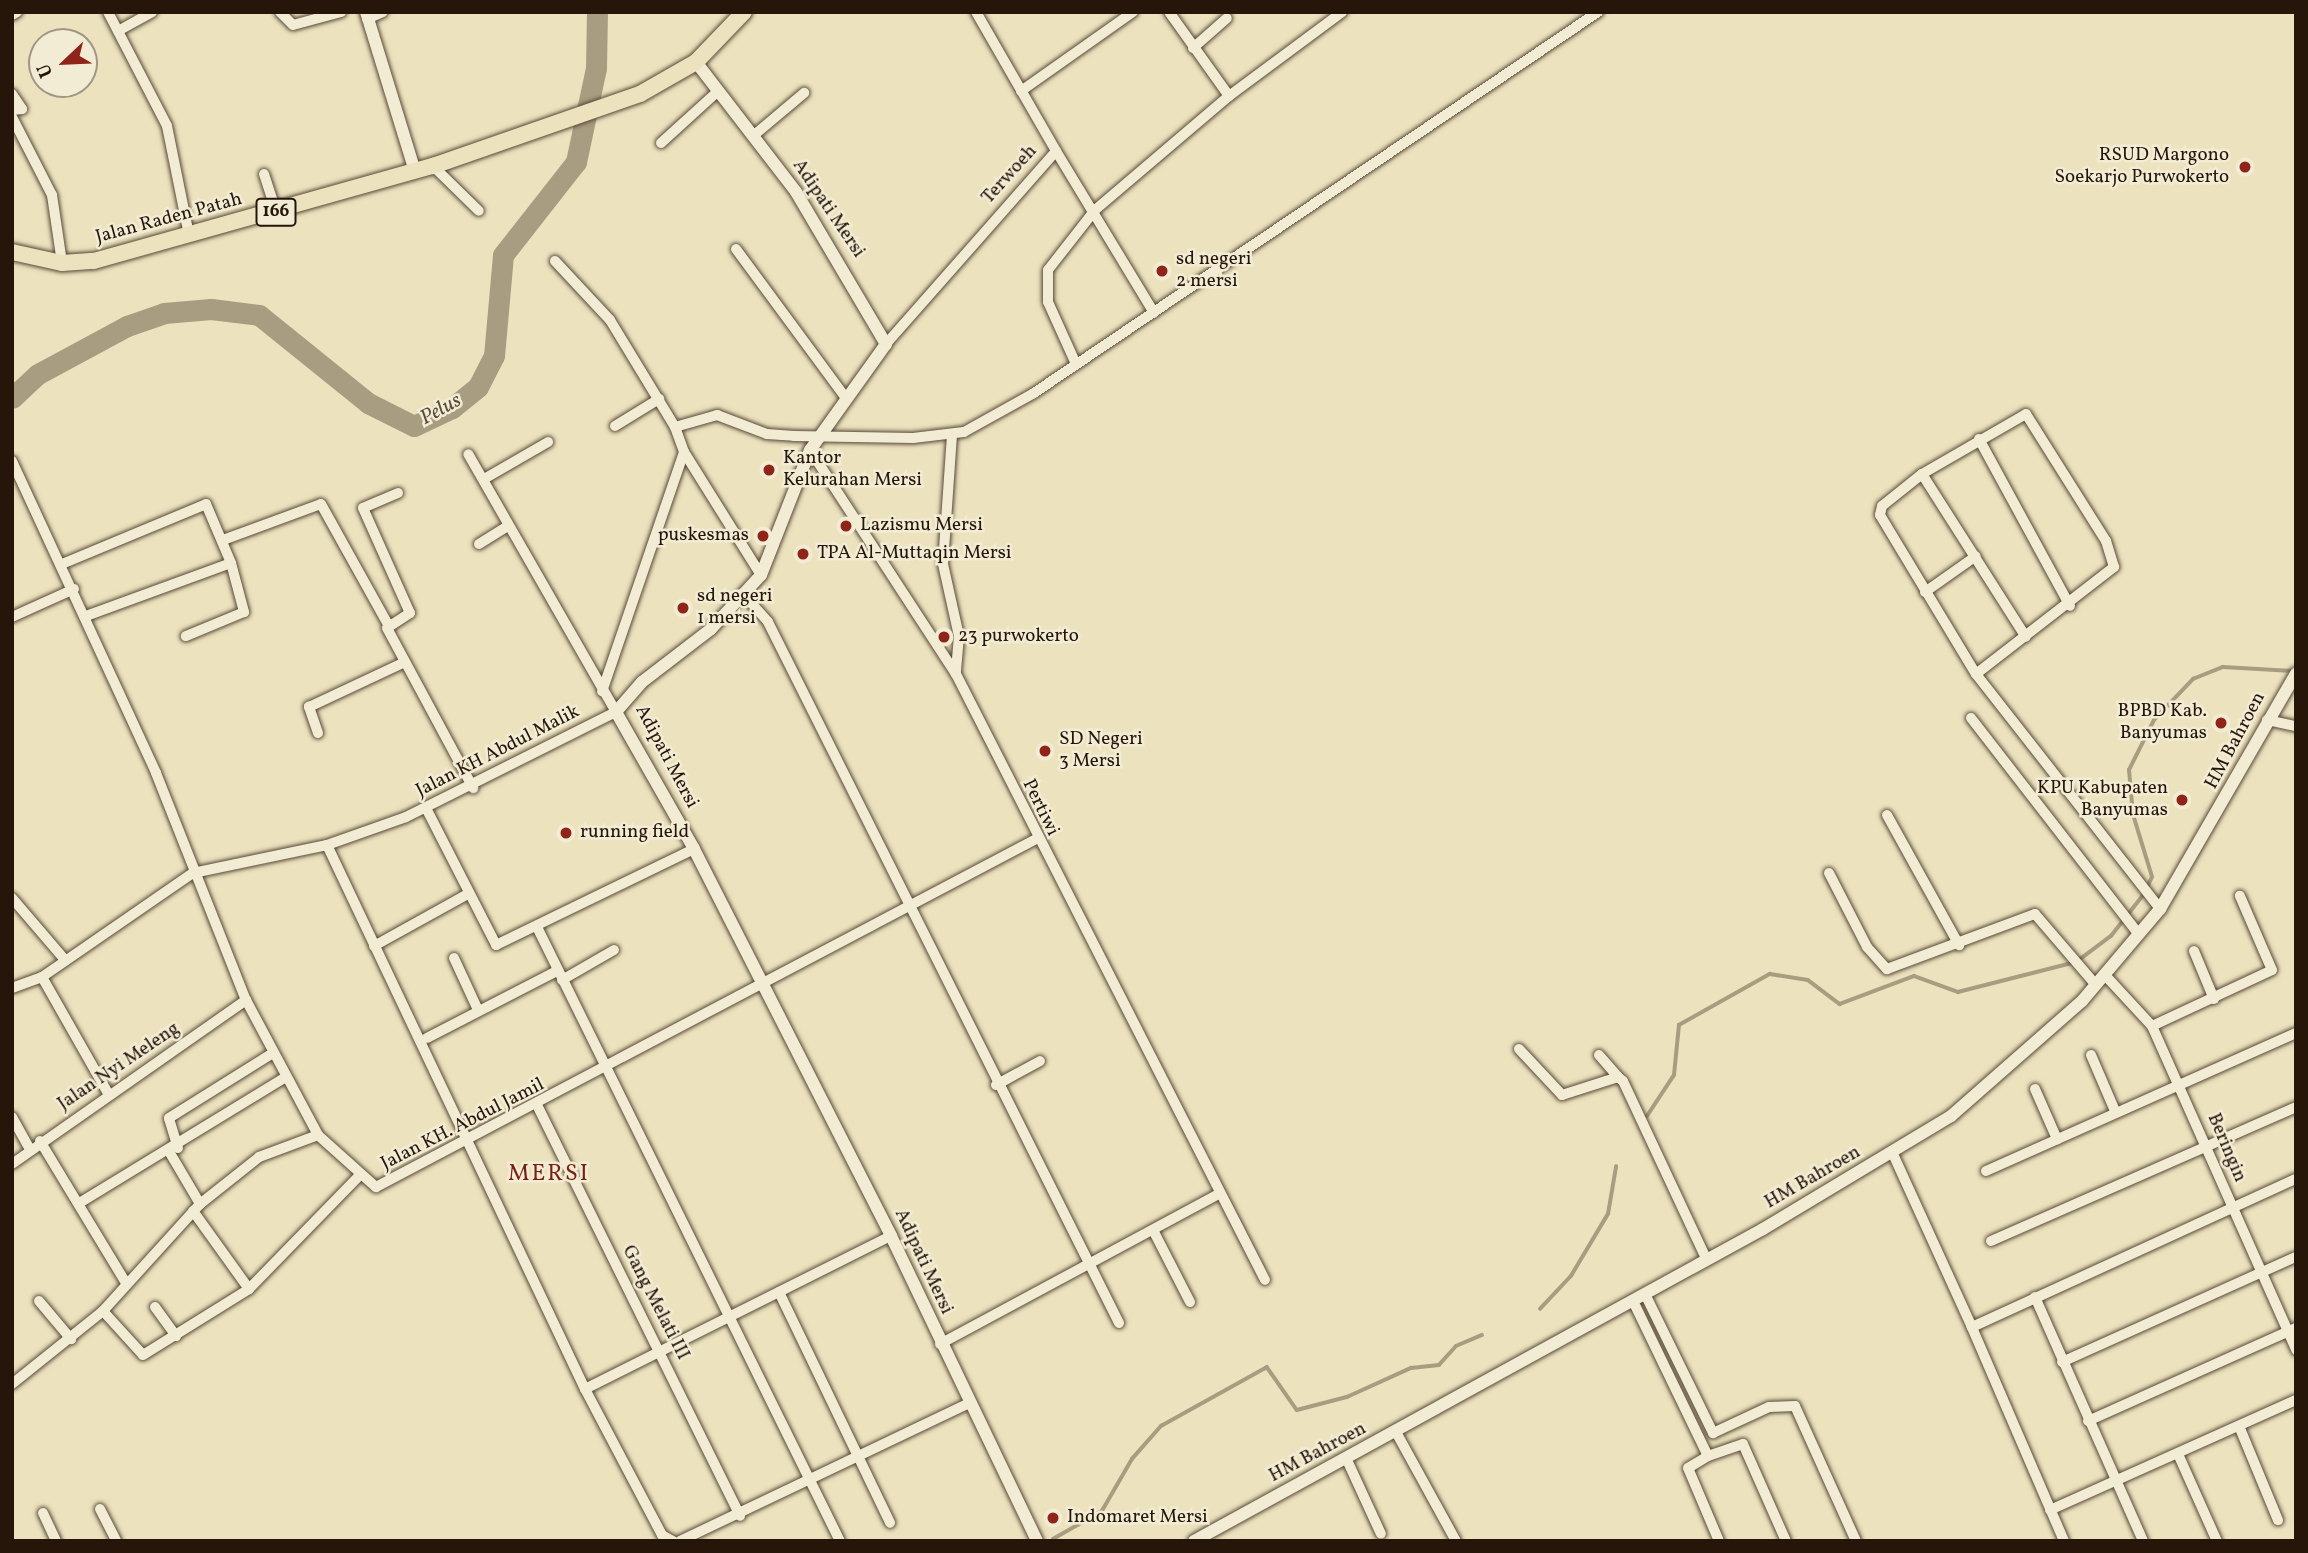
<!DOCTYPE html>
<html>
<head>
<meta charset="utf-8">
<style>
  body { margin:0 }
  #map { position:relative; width:2308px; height:1553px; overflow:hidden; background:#ece2be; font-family:Vollkorn,serif }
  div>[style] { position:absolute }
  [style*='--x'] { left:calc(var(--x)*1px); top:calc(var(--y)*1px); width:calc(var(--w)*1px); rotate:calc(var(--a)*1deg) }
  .stream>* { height:3.5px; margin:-1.75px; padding:0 1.75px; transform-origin:1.75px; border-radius:1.75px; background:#a99d81 }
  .river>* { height:21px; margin:-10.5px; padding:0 10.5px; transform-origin:10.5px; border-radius:10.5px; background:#a99d81 }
  .roads { filter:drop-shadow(0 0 2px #584937) drop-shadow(0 0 2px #584937) }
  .minor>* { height:10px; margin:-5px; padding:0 5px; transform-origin:5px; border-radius:5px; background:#f3ecd5 }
  .tertiary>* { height:12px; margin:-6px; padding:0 6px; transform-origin:6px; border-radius:6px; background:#f3ecd5 }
  .primary>* { height:16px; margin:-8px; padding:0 8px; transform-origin:8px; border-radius:8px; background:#ece2be }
  .dots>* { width:19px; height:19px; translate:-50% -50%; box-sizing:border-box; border:4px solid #f3ecd5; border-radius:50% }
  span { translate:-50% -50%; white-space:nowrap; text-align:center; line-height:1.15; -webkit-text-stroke:5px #f3ecd5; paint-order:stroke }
  .shield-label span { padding:2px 5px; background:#f3ecd5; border:2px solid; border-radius:5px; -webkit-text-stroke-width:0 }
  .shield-label { font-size:18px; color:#26160a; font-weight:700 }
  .poi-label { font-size:19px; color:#26160a }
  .right { translate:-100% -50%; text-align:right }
  .left { translate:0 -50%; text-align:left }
  .street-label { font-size:19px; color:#26160a }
  .water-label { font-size:21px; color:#5a4c3a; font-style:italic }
  .quarter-label { font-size:23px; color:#7a1f14; letter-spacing:2px }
  .frame { position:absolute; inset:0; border:14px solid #26160a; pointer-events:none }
  .north { position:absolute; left:28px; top:28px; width:70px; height:70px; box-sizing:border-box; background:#f3ecd5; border:2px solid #a19684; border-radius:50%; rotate:247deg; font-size:19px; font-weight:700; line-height:28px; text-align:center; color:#26160a }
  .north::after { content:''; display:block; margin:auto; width:24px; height:32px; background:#8f2418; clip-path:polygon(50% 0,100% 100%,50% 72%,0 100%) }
</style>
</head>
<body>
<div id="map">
  <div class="stream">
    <i style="--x:2147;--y:887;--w:11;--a:-63"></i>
    <i style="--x:2152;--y:877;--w:65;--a:-107"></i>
    <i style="--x:2133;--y:815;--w:45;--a:-95.1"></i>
    <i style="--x:2129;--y:770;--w:56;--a:-63.4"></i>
    <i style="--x:2154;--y:720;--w:57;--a:-46.4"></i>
    <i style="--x:2193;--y:679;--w:32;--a:-22"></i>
    <i style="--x:2223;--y:667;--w:71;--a:3.2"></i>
    <i style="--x:2079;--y:960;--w:40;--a:-37"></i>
    <i style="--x:2111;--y:936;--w:53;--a:-51.8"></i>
    <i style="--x:1647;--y:1116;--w:49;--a:-56.6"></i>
    <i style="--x:1674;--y:1075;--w:50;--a:-84.3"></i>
    <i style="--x:1679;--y:1025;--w:104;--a:-29.3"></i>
    <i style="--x:1770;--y:974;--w:38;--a:9"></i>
    <i style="--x:1808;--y:980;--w:40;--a:37"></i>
    <i style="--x:1840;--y:1004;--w:79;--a:-20.7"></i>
    <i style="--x:1914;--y:976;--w:47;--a:20"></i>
    <i style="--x:1958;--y:992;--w:118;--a:-14.3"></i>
    <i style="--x:1540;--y:1309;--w:45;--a:-46.8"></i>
    <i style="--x:1571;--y:1276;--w:72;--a:-59.2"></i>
    <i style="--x:1608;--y:1214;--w:48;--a:-80.3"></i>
    <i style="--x:1053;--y:1539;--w:56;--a:-29.7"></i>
    <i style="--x:1102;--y:1511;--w:60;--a:-60"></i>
    <i style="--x:1132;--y:1459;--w:44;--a:-48.7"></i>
    <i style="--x:1161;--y:1426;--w:121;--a:-29.1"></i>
    <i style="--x:1267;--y:1367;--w:52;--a:55.1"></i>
    <i style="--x:1297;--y:1410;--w:52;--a:-14.6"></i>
    <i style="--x:1347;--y:1397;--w:70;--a:-24.4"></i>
    <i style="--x:1411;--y:1368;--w:28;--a:-6"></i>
    <i style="--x:1439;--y:1365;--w:25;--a:-48"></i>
    <i style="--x:1456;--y:1346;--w:28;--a:-23"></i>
  </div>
  <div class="river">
    <i style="--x:12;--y:398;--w:35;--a:-43"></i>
    <i style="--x:38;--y:374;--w:101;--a:-28.3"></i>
    <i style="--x:127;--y:326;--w:39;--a:-19"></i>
    <i style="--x:164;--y:313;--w:47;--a:-4.9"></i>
    <i style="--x:211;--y:309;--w:48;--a:7.1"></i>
    <i style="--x:259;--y:315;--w:140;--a:38.9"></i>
    <i style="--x:368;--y:403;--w:51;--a:26.6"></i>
    <i style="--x:414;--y:426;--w:42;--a:-25.3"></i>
    <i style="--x:452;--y:408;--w:33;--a:-39"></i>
    <i style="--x:478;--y:387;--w:35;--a:-63"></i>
    <i style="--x:494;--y:356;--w:101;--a:-84.9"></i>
    <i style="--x:503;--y:255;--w:118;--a:-51.9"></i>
    <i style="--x:576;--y:162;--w:96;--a:-78"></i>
    <i style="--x:596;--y:68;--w:56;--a:-89"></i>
  </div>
  <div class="roads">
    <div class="minor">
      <i style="--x:108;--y:12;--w:128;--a:62.6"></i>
      <i style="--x:167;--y:126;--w:111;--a:78.6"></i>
      <i style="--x:280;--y:12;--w:18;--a:45"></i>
      <i style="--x:293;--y:25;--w:50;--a:-15.2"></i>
      <i style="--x:12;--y:15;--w:6;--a:-31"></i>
      <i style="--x:367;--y:19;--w:17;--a:-24"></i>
      <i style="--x:118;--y:31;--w:39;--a:-29"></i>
      <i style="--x:1193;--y:48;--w:45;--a:-41.4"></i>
      <i style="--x:1021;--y:91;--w:137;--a:-35.2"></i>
      <i style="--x:12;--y:94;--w:18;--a:56"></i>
      <i style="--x:22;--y:109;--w:10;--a:174"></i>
      <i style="--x:1229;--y:96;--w:141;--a:-36.6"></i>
      <i style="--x:12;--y:117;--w:88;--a:62.9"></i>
      <i style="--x:52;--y:195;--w:69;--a:81.6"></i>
      <i style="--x:753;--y:136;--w:67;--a:-40.1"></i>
      <i style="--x:661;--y:143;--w:76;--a:-42.3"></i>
      <i style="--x:1056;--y:151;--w:189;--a:58.8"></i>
      <i style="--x:433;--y:166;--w:64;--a:44.4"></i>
      <i style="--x:264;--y:174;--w:40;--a:72"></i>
      <i style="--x:736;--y:249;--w:185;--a:53.6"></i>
      <i style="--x:555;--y:261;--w:81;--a:47"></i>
      <i style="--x:610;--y:320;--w:125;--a:58.7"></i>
      <i style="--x:675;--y:427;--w:27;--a:70"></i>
      <i style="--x:684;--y:452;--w:253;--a:108.9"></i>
      <i style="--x:886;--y:344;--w:257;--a:-48.6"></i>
      <i style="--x:1056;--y:151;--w:160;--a:-119.9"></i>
      <i style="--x:1076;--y:364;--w:68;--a:-114.3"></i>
      <i style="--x:1048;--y:302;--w:32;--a:-90"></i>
      <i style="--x:1048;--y:270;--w:76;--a:-51.9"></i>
      <i style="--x:1095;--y:210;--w:176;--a:-40.4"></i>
      <i style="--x:1229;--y:96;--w:103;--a:-125.5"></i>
      <i style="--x:615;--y:426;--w:52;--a:-31.5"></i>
      <i style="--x:675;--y:427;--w:44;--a:-15.9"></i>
      <i style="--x:717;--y:415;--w:53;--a:20.8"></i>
      <i style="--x:767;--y:434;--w:27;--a:4"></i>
      <i style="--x:794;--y:436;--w:119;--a:1"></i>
      <i style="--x:913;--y:438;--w:51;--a:-6.7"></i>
      <i style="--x:964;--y:432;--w:80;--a:-29.1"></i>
      <i style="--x:1034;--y:393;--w:681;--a:-34.04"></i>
      <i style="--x:952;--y:435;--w:129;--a:94"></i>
      <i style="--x:943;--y:564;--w:74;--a:77.5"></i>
      <i style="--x:959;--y:636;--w:38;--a:95"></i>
      <i style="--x:1979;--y:439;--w:190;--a:61.4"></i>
      <i style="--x:810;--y:450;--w:267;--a:56.9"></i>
      <i style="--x:956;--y:674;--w:680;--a:62.98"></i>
      <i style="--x:684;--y:452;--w:145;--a:58"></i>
      <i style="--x:12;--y:461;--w:344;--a:65.2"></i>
      <i style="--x:156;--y:773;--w:244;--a:68.4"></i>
      <i style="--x:246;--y:1000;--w:153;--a:61.9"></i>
      <i style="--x:318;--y:1135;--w:78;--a:41.9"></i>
      <i style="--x:376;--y:1187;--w:746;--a:-27.8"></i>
      <i style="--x:1922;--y:474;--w:193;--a:57.5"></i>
      <i style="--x:484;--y:479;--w:74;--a:-30"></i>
      <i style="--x:398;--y:493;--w:38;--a:157"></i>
      <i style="--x:363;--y:508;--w:115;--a:65.9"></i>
      <i style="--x:410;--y:613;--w:27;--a:147"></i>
      <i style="--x:387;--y:628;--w:182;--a:61.7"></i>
      <i style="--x:223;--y:540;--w:104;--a:-20.2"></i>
      <i style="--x:321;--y:504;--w:140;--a:60.9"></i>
      <i style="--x:479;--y:544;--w:34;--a:-32"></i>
      <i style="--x:62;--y:564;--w:156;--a:-22.6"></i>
      <i style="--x:206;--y:504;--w:64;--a:67"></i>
      <i style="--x:1925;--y:592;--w:62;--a:-35.2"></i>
      <i style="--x:744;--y:595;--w:36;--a:48"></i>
      <i style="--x:768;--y:622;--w:784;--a:63.4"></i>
      <i style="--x:86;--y:616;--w:154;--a:-20.1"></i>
      <i style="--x:231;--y:563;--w:51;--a:75.1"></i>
      <i style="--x:244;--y:612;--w:63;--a:157.5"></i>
      <i style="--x:12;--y:617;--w:68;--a:-24.3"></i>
      <i style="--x:1976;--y:674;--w:175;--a:-37.8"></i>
      <i style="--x:2114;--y:567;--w:27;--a:-107"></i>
      <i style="--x:2106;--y:541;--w:150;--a:-122.2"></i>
      <i style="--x:2026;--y:414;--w:120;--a:150"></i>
      <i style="--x:1922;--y:474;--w:51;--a:141.3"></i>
      <i style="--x:1882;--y:506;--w:9;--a:103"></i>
      <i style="--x:1880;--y:515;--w:186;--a:58.9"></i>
      <i style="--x:1976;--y:674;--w:298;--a:51.9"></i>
      <i style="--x:1971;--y:718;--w:272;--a:52.2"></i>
      <i style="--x:2267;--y:720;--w:30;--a:12"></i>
      <i style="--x:318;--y:733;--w:28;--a:-109"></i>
      <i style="--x:309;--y:707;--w:106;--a:-25.1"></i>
      <i style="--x:426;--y:808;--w:154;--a:62.9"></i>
      <i style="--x:496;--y:945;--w:220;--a:-25.9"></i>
      <i style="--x:1887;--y:815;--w:149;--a:61"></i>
      <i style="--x:327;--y:845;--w:602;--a:64.63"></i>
      <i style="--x:585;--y:1389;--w:165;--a:62.2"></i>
      <i style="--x:662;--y:1535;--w:13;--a:29"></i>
      <i style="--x:1829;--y:873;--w:83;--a:62.8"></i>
      <i style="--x:1867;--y:947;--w:30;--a:48"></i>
      <i style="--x:1887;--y:969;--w:158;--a:-20.4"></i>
      <i style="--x:2035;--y:914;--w:92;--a:49.4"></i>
      <i style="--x:12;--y:898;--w:82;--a:49.5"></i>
      <i style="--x:538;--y:929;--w:682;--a:63.74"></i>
      <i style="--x:374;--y:946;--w:107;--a:-29"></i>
      <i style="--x:2194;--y:951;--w:52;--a:67.4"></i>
      <i style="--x:454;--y:958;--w:57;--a:65.2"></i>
      <i style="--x:2104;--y:974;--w:71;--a:47.3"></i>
      <i style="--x:2152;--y:1026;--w:355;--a:66"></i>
      <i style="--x:42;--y:977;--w:136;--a:60.4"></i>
      <i style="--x:562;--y:980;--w:60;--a:-30"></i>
      <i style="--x:12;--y:988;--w:32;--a:-20"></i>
      <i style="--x:42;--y:977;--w:183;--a:-34.6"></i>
      <i style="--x:193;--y:873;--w:137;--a:-11.8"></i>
      <i style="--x:327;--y:845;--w:84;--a:-19.5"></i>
      <i style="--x:406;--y:817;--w:235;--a:-26.6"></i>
      <i style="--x:616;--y:712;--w:297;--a:-119.8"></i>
      <i style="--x:2152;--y:1026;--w:132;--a:-25"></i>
      <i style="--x:2272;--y:970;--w:81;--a:-113.4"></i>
      <i style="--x:427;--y:1038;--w:146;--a:-27.3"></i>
      <i style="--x:1519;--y:1049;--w:63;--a:46.9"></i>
      <i style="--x:1562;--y:1095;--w:59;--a:-17.8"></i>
      <i style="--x:1618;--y:1077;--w:6;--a:39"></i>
      <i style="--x:1623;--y:1081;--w:198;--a:64.9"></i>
      <i style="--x:1599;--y:1055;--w:29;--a:49"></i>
      <i style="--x:2091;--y:1055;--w:61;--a:66.8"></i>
      <i style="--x:996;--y:1085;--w:50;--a:-28.6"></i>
      <i style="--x:2035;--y:1089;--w:55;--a:66.3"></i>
      <i style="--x:538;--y:1107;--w:456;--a:63.7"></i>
      <i style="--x:12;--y:1117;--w:37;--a:61"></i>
      <i style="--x:40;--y:1141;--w:166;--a:58.8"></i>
      <i style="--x:178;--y:1148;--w:31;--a:-107"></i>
      <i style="--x:169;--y:1118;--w:123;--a:-32"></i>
      <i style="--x:170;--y:1153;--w:59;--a:59.5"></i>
      <i style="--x:1893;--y:1154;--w:190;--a:65.5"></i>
      <i style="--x:12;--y:1164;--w:286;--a:-35"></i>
      <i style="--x:1986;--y:1171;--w:339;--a:-24"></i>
      <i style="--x:81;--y:1202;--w:240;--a:-31.4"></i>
      <i style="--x:193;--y:1211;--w:96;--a:54.3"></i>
      <i style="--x:1153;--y:1230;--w:81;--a:62.8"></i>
      <i style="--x:1991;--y:1241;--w:333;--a:-23.7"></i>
      <i style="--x:779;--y:1292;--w:256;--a:64.3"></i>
      <i style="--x:1645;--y:1294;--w:155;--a:63.9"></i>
      <i style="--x:1713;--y:1433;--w:62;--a:-24.9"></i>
      <i style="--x:1769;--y:1407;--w:26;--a:-2"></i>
      <i style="--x:1795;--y:1406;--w:148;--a:65.7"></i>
      <i style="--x:2035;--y:1297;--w:267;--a:66.1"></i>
      <i style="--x:39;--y:1301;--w:50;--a:49.9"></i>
      <i style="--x:1633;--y:1301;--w:172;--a:64.2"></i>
      <i style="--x:1708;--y:1456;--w:37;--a:-19"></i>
      <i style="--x:1743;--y:1444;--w:106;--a:66.1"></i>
      <i style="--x:155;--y:1307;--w:36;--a:54"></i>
      <i style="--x:103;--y:1311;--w:59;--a:47.7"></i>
      <i style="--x:143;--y:1355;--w:125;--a:-31.9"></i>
      <i style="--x:249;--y:1289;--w:158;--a:-45.8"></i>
      <i style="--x:940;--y:1344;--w:317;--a:-28.3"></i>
      <i style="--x:2062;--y:1362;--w:256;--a:-24.2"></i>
      <i style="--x:12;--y:1384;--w:117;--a:-38.7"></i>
      <i style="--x:103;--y:1311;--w:144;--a:-47.8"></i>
      <i style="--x:200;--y:1204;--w:75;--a:-38.5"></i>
      <i style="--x:259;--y:1157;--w:63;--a:-20.4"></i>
      <i style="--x:585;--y:1389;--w:342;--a:-26.6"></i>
      <i style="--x:2088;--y:1421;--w:228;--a:-24.1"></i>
      <i style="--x:2239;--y:1426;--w:102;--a:67.5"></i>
      <i style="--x:1396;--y:1432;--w:124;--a:61.2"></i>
      <i style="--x:2178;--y:1454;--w:95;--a:65.9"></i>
      <i style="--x:1708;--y:1456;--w:23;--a:149"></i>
      <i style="--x:1688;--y:1468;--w:79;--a:67"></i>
      <i style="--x:1347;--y:1460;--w:81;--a:65.3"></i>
      <i style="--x:100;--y:1509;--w:36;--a:63"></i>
      <i style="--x:2050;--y:1510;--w:269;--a:-24.1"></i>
      <i style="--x:43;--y:1513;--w:31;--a:65"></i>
      <i style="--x:680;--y:1541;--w:320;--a:-25.5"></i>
      <i style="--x:2064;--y:1541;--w:233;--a:-113.3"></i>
      <i style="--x:1972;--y:1327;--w:356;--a:-24.6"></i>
    </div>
    <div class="tertiary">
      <i style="--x:366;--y:12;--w:166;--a:72.9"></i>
      <i style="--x:696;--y:62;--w:164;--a:52.4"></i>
      <i style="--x:796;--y:192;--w:177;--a:59.4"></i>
      <i style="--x:886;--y:344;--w:130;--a:125.6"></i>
      <i style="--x:810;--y:450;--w:134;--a:111.4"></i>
      <i style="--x:761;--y:575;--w:74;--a:132.8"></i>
      <i style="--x:711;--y:629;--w:87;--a:142.5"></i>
      <i style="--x:642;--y:682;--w:40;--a:131"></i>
      <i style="--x:616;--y:712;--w:158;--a:60.3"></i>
      <i style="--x:694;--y:849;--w:434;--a:63"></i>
      <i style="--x:891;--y:1236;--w:338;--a:64.4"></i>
      <i style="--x:1194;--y:1541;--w:649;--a:-28.74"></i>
      <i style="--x:1763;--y:1229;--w:219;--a:-31"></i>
      <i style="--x:1951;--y:1116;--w:174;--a:-41.3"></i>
      <i style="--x:2082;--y:1001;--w:121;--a:-49.7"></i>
      <i style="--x:2160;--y:909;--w:272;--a:-60"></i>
    </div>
    <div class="primary">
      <i style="--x:12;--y:252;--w:51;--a:12.4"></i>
      <i style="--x:62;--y:263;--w:32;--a:-4"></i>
      <i style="--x:94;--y:261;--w:352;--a:-15.7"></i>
      <i style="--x:433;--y:166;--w:219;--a:-19.2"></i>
      <i style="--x:640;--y:94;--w:64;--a:-29.7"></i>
      <i style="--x:696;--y:62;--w:69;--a:-46.2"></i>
    </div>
  </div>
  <div class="dots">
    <i style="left:2245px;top:167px;background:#8f2418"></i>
    <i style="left:1162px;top:271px;background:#8f2418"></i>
    <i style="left:769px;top:470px;background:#8f2418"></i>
    <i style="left:846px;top:526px;background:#8f2418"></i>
    <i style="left:763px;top:536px;background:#8f2418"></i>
    <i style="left:803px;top:554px;background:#8f2418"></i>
    <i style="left:683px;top:608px;background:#8f2418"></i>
    <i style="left:944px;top:637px;background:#8f2418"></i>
    <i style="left:2221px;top:723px;background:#8f2418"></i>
    <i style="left:1045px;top:751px;background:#8f2418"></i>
    <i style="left:2182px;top:800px;background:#8f2418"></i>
    <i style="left:566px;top:833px;background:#8f2418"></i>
    <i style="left:1053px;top:1518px;background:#8f2418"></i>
  </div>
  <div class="shield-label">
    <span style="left:276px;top:212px">166</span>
  </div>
  <div class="poi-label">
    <span class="right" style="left:2229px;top:167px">RSUD Margono<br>Soekarjo Purwokerto</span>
    <span class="left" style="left:1176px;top:271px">sd negeri<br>2 mersi</span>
    <span class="left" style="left:783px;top:470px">Kantor<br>Kelurahan Mersi</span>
    <span class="left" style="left:860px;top:526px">Lazismu Mersi</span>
    <span class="right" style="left:749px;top:536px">puskesmas</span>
    <span class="left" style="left:817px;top:554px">TPA Al-Muttaqin Mersi</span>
    <span class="left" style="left:697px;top:608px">sd negeri<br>1 mersi</span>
    <span class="left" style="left:958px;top:637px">23 purwokerto</span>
    <span class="right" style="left:2207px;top:723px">BPBD Kab.<br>Banyumas</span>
    <span class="left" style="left:1059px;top:751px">SD Negeri<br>3 Mersi</span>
    <span class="right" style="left:2168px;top:800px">KPU Kabupaten<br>Banyumas</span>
    <span class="left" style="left:580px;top:833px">running field</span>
    <span class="left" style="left:1067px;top:1518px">Indomaret Mersi</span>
  </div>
  <div class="street-label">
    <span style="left:1010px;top:175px;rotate:-48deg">Terwoeh</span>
    <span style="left:828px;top:209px;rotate:56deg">Adipati Mersi</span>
    <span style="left:169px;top:219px;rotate:-15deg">Jalan Raden Patah</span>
    <span style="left:2236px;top:741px;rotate:-62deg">HM Bahroen</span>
    <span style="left:498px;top:752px;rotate:-27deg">Jalan KH Abdul Malik</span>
    <span style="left:666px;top:757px;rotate:62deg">Adipati Mersi</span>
    <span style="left:1040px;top:808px;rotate:64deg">Pertiwi</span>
    <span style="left:119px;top:1067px;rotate:-34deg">Jalan Nyi Meleng</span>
    <span style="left:463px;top:1125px;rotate:-27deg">Jalan KH. Abdul Jamil</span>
    <span style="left:2226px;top:1148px;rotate:67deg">Beringin</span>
    <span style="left:1813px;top:1178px;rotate:-30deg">HM Bahroen</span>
    <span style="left:923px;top:1262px;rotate:65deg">Adipati Mersi</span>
    <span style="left:655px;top:1303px;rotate:63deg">Gang Melati III</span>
    <span style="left:1318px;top:1453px;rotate:-28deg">HM Bahroen</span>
  </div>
  <div class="water-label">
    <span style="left:441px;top:410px;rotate:-29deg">Pelus</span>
  </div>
  <div class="quarter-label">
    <span style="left:549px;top:1174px">MERSI</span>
  </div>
  <div class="frame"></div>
  <div class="north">U</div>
</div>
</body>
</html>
